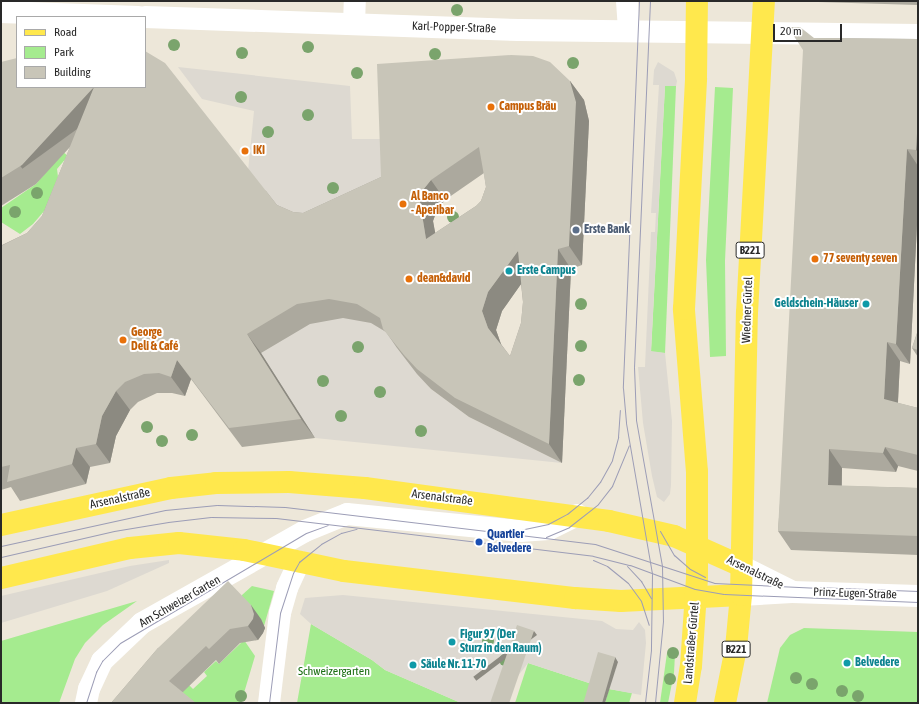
<!DOCTYPE html>
<html>
<head>
<meta charset="utf-8">
<style>
  body { margin:0 }
  #map { position:relative; width:919px; height:704px; overflow:hidden; background:#ede7d9; font-family:"Asap Condensed",sans-serif }
  div>[style] { position:absolute }
  [style*='--x'] { left:calc(var(--x)*1px); top:calc(var(--y)*1px); width:calc(var(--w)*1px); rotate:calc(var(--a)*1deg) }
  .green>* { inset:0; background:#a5eb8f }
  .plaza>* { inset:0; background:#ddd9d1 }
  .minor>* { height:22px; margin:-11px; padding:0 11px; transform-origin:11px; border-radius:11px; background:#fff }
  .major>* { height:22px; margin:-11px; padding:0 11px; transform-origin:11px; border-radius:11px; background:#ffe84d }
  .tram>* { height:1px; margin:-0.5px; padding:0 0.5px; transform-origin:0.5px; border-radius:0.5px; background:#9c9db6 }
  .trees>* { width:12px; height:12px; margin:-6px; border-radius:50%; background:#7aa46c }
  .wall>* { inset:0; background:#aca99e }
  .shaded-wall>* { inset:0; background:#8c8a81; transform-origin:0 0 }
  .building>* { inset:0; background:#c8c5b8; transform-origin:0 0 }
  .dots>* { width:11px; height:11px; translate:-50% -50%; box-sizing:border-box; border:2px solid #fff; border-radius:50% }
  span { translate:-50% -50%; white-space:nowrap; text-align:center; line-height:1.15; -webkit-text-stroke:4px #fff; paint-order:stroke }
  .shield-label span { padding:1px 3px; background:#fff; border:1px solid; border-radius:3px; -webkit-text-stroke-width:0 }
  .shield-label { font-size:11px; color:#292929; font-weight:700 }
  .street-label { font-size:12px; color:#292929 }
  .food-label { font-size:12px; color:#c56008; font-weight:700 }
  .left { translate:0 -50%; text-align:left }
  .service-label { font-size:12px; color:#4e5e75; font-weight:700 }
  .culture-label { font-size:12px; color:#0d838f; font-weight:700 }
  .right { translate:-100% -50%; text-align:right }
  .transit-label { font-size:12px; color:#164399; font-weight:700 }
  .park-label { font-size:12px; color:#1b6e12 }
  .frame { position:absolute; inset:0; border:2px solid #292929; pointer-events:none }
  .legend { position:absolute; left:16px; top:16px; width:130px; height:72px; box-sizing:border-box; background:#fff; border:1px solid #a9a9a9; margin:0; padding:5px 7px; list-style:none; font-size:12px; color:#292929 }
  .legend li { display:flex; align-items:center; gap:8px; height:20px }
  .legend b { width:20px; border:1px solid #a9a9a9 }
  .scale { position:absolute; left:773px; top:24px; width:69px; height:18px; box-sizing:border-box; border:2px solid #292929; border-top:0; padding-left:5px; font-size:12px; line-height:14px; white-space:nowrap; color:#292929; -webkit-text-stroke:3px #fff; paint-order:stroke }
</style>
</head>
<body>
<div id="map">
  <div class="green">
    <i style="clip-path:polygon(665px 86px,676px 86px,665px 353px,651px 352px)"></i>
    <i style="clip-path:polygon(715px 87px,733px 88px,725px 261px,726px 356px,710px 357px,706px 260px)"></i>
    <i style="clip-path:polygon(63px 152px,68px 156px,57px 169px,58px 177px,45px 210px,33px 224px,20px 234px,1px 222px,1px 208px,36px 184px)"></i>
    <i style="clip-path:polygon(252px 586px,274px 591px,264px 626px,242px 600px,242px 595px)"></i>
    <i style="clip-path:polygon(137px 601px,103px 625px,85px 643px,75px 659px,59px 703px,1px 703px,1px 641px)"></i>
    <i style="clip-path:polygon(311px 624px,372px 660px,385px 670px,461px 703px,297px 703px)"></i>
    <i style="clip-path:polygon(804px 628px,918px 632px,918px 703px,767px 703px,780px 648px,790px 635px)"></i>
    <i style="clip-path:polygon(244px 640px,255px 656px,241px 703px,121px 703px,167px 663px,193px 689px,207px 676px,204px 672px,216px 661px,219px 664px)"></i>
    <i style="clip-path:polygon(667px 653px,675px 654px,674px 673px,668px 703px,660px 703px)"></i>
    <i style="clip-path:polygon(528px 663px,592px 684px,586px 703px,515px 703px)"></i>
    <i style="clip-path:polygon(609px 689px,632px 693px,629px 703px,605px 703px)"></i>
  </div>
  <div class="plaza">
    <i style="clip-path:polygon(658px 62px,674px 72px,677px 81px,676px 86px,665px 86px,651px 351px,665px 353px,672px 421px,671px 485px,670px 494px,664px 502px,657px 497px,652px 476px,643px 423px,638px 367px,645px 367px,651px 232px,655px 232px,656px 213px,651px 213px,659px 85px,653px 85px,654px 70px)"></i>
    <i style="clip-path:polygon(178px 67px,350px 86px,352px 139px,393px 139px,397px 348px,431px 389px,469px 417px,562px 463px,315px 438px,255px 344px,248px 171px,254px 111px,202px 99px)"></i>
    <i style="clip-path:polygon(169px 560px,169px 563px,107px 591px,1px 623px,1px 596px,130px 566px)"></i>
    <i style="clip-path:polygon(343px 595px,602px 621px,616px 629px,633px 630px,639px 622px,645px 630px,646px 643px,641px 695px,609px 689px,618px 662px,592px 684px,528px 663px,497px 703px,461px 703px,385px 670px,372px 660px,311px 624px,300px 614px,305px 598px)"></i>
  </div>
  <div class="minor">
    <i style="--x:627;--y:1;--w:30;--a:86"></i>
    <i style="--x:1;--y:12;--w:137;--a:2.1"></i>
    <i style="--x:145;--y:17;--w:374;--a:2"></i>
    <i style="--x:519;--y:30;--w:399;--a:0.7"></i>
    <i style="--x:354;--y:24;--w:23;--a:-88"></i>
    <i style="--x:741;--y:566;--w:56;--a:26.6"></i>
    <i style="--x:741;--y:595;--w:51;--a:-3.4"></i>
    <i style="--x:792;--y:592;--w:126;--a:1.8"></i>
    <i style="--x:86;--y:703;--w:14;--a:-78"></i>
    <i style="--x:89;--y:689;--w:31;--a:-65"></i>
    <i style="--x:102;--y:661;--w:55;--a:-43.5"></i>
    <i style="--x:142;--y:623;--w:187;--a:-29.4"></i>
    <i style="--x:305;--y:531;--w:45;--a:-22"></i>
    <i style="--x:347;--y:514;--w:174;--a:5.6"></i>
    <i style="--x:520;--y:531;--w:29;--a:-4"></i>
    <i style="--x:549;--y:529;--w:32;--a:-26"></i>
    <i style="--x:269;--y:703;--w:91;--a:-83"></i>
    <i style="--x:280;--y:613;--w:26;--a:-74"></i>
    <i style="--x:287;--y:588;--w:29;--a:-65"></i>
  </div>
  <div class="major">
    <i style="--x:1;--y:525;--w:174;--a:-12.3"></i>
    <i style="--x:171;--y:488;--w:45;--a:-6.3"></i>
    <i style="--x:216;--y:483;--w:73;--a:-0.8"></i>
    <i style="--x:289;--y:482;--w:76;--a:4.5"></i>
    <i style="--x:365;--y:488;--w:246;--a:7.7"></i>
    <i style="--x:609;--y:521;--w:67;--a:13"></i>
    <i style="--x:674;--y:536;--w:73;--a:24.1"></i>
    <i style="--x:1;--y:578;--w:132;--a:-13.1"></i>
    <i style="--x:130;--y:548;--w:49;--a:-5.8"></i>
    <i style="--x:179;--y:543;--w:65;--a:6.1"></i>
    <i style="--x:244;--y:550;--w:102;--a:11.9"></i>
    <i style="--x:344;--y:571;--w:233;--a:6.7"></i>
    <i style="--x:575;--y:598;--w:46;--a:3.7"></i>
    <i style="--x:621;--y:601;--w:120;--a:-2.9"></i>
    <i style="--x:685;--y:703;--w:37;--a:-81"></i>
    <i style="--x:691;--y:666;--w:88;--a:-86.1"></i>
    <i style="--x:697;--y:578;--w:106;--a:-90"></i>
    <i style="--x:697;--y:472;--w:164;--a:-94.6"></i>
    <i style="--x:684;--y:309;--w:231;--a:-87"></i>
    <i style="--x:696;--y:78;--w:77;--a:-89.3"></i>
    <i style="--x:725;--y:703;--w:56;--a:-78.7"></i>
    <i style="--x:736;--y:648;--w:53;--a:-84.6"></i>
    <i style="--x:741;--y:595;--w:282;--a:-88.8"></i>
    <i style="--x:747;--y:313;--w:312;--a:-86.9"></i>
  </div>
  <div class="tram">
    <i style="--x:639;--y:1;--w:387;--a:92.4"></i>
    <i style="--x:623;--y:388;--w:35;--a:85"></i>
    <i style="--x:626;--y:423;--w:153;--a:80.2"></i>
    <i style="--x:652;--y:574;--w:76;--a:90.8"></i>
    <i style="--x:651;--y:650;--w:53;--a:96.5"></i>
    <i style="--x:650;--y:1;--w:366;--a:92.5"></i>
    <i style="--x:634;--y:367;--w:53;--a:87.8"></i>
    <i style="--x:636;--y:420;--w:148;--a:79.9"></i>
    <i style="--x:662;--y:566;--w:55;--a:89"></i>
    <i style="--x:663;--y:621;--w:82;--a:95.6"></i>
    <i style="--x:515;--y:531;--w:34;--a:-12"></i>
    <i style="--x:548;--y:524;--w:21;--a:-28"></i>
    <i style="--x:567;--y:514;--w:26;--a:-39"></i>
    <i style="--x:587;--y:498;--w:21;--a:-51"></i>
    <i style="--x:600;--y:482;--w:25;--a:-61"></i>
    <i style="--x:612;--y:460;--w:24;--a:-75"></i>
    <i style="--x:618;--y:437;--w:27;--a:-86"></i>
    <i style="--x:660;--y:531;--w:28;--a:60"></i>
    <i style="--x:674;--y:555;--w:21;--a:41"></i>
    <i style="--x:690;--y:569;--w:17;--a:28"></i>
    <i style="--x:546;--y:537;--w:25;--a:-23"></i>
    <i style="--x:569;--y:527;--w:37;--a:-38"></i>
    <i style="--x:598;--y:504;--w:23;--a:-52"></i>
    <i style="--x:612;--y:486;--w:44;--a:-67.5"></i>
    <i style="--x:1;--y:546;--w:168;--a:-12.4"></i>
    <i style="--x:165;--y:510;--w:52;--a:-5.5"></i>
    <i style="--x:217;--y:505;--w:68;--a:1.7"></i>
    <i style="--x:285;--y:507;--w:312;--a:6.8"></i>
    <i style="--x:595;--y:544;--w:125;--a:18.1"></i>
    <i style="--x:714;--y:583;--w:106;--a:2.7"></i>
    <i style="--x:1;--y:557;--w:116;--a:-13"></i>
    <i style="--x:114;--y:531;--w:55;--a:-9.5"></i>
    <i style="--x:168;--y:522;--w:43;--a:-6.6"></i>
    <i style="--x:211;--y:517;--w:65;--a:0.9"></i>
    <i style="--x:276;--y:518;--w:319;--a:6.8"></i>
    <i style="--x:593;--y:556;--w:38;--a:14"></i>
    <i style="--x:630;--y:565;--w:69;--a:20.3"></i>
    <i style="--x:695;--y:589;--w:29;--a:10"></i>
    <i style="--x:724;--y:594;--w:194;--a:2.4"></i>
    <i style="--x:593;--y:560;--w:15;--a:23"></i>
    <i style="--x:607;--y:566;--w:27;--a:39"></i>
    <i style="--x:628;--y:583;--w:22;--a:54"></i>
    <i style="--x:641;--y:601;--w:25;--a:72"></i>
    <i style="--x:627;--y:566;--w:21;--a:47"></i>
    <i style="--x:641;--y:581;--w:20;--a:60"></i>
    <i style="--x:814;--y:587;--w:104;--a:2.2"></i>
    <i style="--x:86;--y:703;--w:33;--a:-72"></i>
    <i style="--x:96;--y:672;--w:13;--a:-61"></i>
    <i style="--x:102;--y:661;--w:25;--a:-45"></i>
    <i style="--x:120;--y:643;--w:216;--a:-30.6"></i>
    <i style="--x:306;--y:533;--w:23;--a:-20"></i>
    <i style="--x:269;--y:703;--w:91;--a:-83"></i>
    <i style="--x:280;--y:613;--w:42;--a:-72"></i>
    <i style="--x:293;--y:573;--w:13;--a:-61"></i>
    <i style="--x:299;--y:562;--w:28;--a:-39"></i>
    <i style="--x:321;--y:544;--w:23;--a:-29"></i>
    <i style="--x:341;--y:533;--w:16;--a:-15"></i>
  </div>
  <div class="trees">
    <i style="left:457px;top:10px"></i>
    <i style="left:174px;top:45px"></i>
    <i style="left:308px;top:47px"></i>
    <i style="left:242px;top:53px"></i>
    <i style="left:435px;top:54px"></i>
    <i style="left:573px;top:63px"></i>
    <i style="left:357px;top:73px"></i>
    <i style="left:241px;top:97px"></i>
    <i style="left:308px;top:115px"></i>
    <i style="left:268px;top:132px"></i>
    <i style="left:333px;top:188px"></i>
    <i style="left:37px;top:193px"></i>
    <i style="left:15px;top:212px"></i>
    <i style="left:453px;top:217px"></i>
    <i style="left:581px;top:304px"></i>
    <i style="left:581px;top:346px"></i>
    <i style="left:358px;top:347px"></i>
    <i style="left:579px;top:380px"></i>
    <i style="left:323px;top:381px"></i>
    <i style="left:380px;top:392px"></i>
    <i style="left:341px;top:416px"></i>
    <i style="left:147px;top:427px"></i>
    <i style="left:421px;top:431px"></i>
    <i style="left:192px;top:435px"></i>
    <i style="left:162px;top:441px"></i>
    <i style="left:488px;top:641px"></i>
    <i style="left:673px;top:653px"></i>
    <i style="left:505px;top:660px"></i>
    <i style="left:796px;top:678px"></i>
    <i style="left:670px;top:679px"></i>
    <i style="left:812px;top:684px"></i>
    <i style="left:842px;top:691px"></i>
    <i style="left:241px;top:696px"></i>
    <i style="left:858px;top:696px"></i>
  </div>
  <div class="wall">
    <i style="clip-path:polygon(816px 1px,918px 1px,918px 5px,818px 2px)"></i>
    <i style="clip-path:polygon(814px 38px,918px 39px,918px 205px,910px 364px,900px 361px,898px 403px,918px 408px,918px 471px,898px 466px,896px 472px,842px 468px,842px 486px,918px 488px,918px 555px,791px 550px,778px 531px)"></i>
    <i style="clip-path:polygon(evenodd,1px 62px,266px 191px,277px 205px,293px 212px,303px 213px,381px 177px,570px 81px,584px 100px,589px 121px,582px 265px,571px 269px,562px 463px,469px 417px,431px 389px,417px 374px,397px 348px,386px 332px,371px 323px,343px 318px,310px 324px,261px 353px,315px 438px,242px 447px,191px 379px,185px 396px,172px 393px,157px 393px,138px 402px,130px 410px,116px 436px,110px 463px,90px 467px,86px 484px,20px 501px,11px 487px,1px 490px,1px 243px,2px 245px,27px 233px,42px 216px,70px 147px,36px 184px,1px 206px,1px 62px,484px 173px,486px 187px,481px 201px,476px 206px,435px 233px,433px 221px,437px 210px,445px 200px,484px 173px,1px 62px,521px 284px,523px 302px,521px 323px,510px 356px,501px 344px,496px 330px,502px 311px,521px 284px)"></i>
    <i style="clip-path:polygon(918px 330px,918px 357px,912px 348px)"></i>
    <i style="clip-path:polygon(261px 619px,265px 628px,263px 633px,258px 640px,240px 643px,219px 664px,216px 660px,183px 692px,111px 703px,158px 648px)"></i>
  </div>
  <div class="shaded-wall">
    <i style="clip-path:polygon(570px 81px,584px 100px,589px 121px,582px 265px,569px 246px)"></i>
    <i style="left:94px;top:87px;width:24px;height:106px;rotate:54deg"></i>
    <i style="clip-path:polygon(918px 116px,918px 152px,916px 150px)"></i>
    <i style="clip-path:polygon(907px 149px,918px 166px,918px 205px,910px 364px,896px 344px)"></i>
    <i style="clip-path:polygon(431px 180px,445px 200px,437px 210px,433px 221px,440px 258px,426px 239px,420px 202px,423px 190px)"></i>
    <i style="clip-path:polygon(558px 249px,571px 269px,562px 463px,549px 444px)"></i>
    <i style="clip-path:polygon(518px 251px,531px 270px,502px 311px,496px 330px,502px 347px,488px 328px,482px 311px,488px 292px)"></i>
    <i style="clip-path:polygon(247px 334px,261px 353px,315px 438px,301px 419px)"></i>
    <i style="clip-path:polygon(887px 342px,900px 361px,897px 418px,884px 399px)"></i>
    <i style="clip-path:polygon(177px 360px,191px 379px,185px 396px,171px 377px)"></i>
    <i style="clip-path:polygon(116px 391px,130px 410px,116px 436px,110px 463px,96px 444px,102px 416px)"></i>
    <i style="clip-path:polygon(885px 447px,898px 466px,896px 472px,883px 453px)"></i>
    <i style="clip-path:polygon(76px 448px,90px 467px,86px 484px,72px 464px)"></i>
    <i style="clip-path:polygon(829px 449px,842px 468px,841px 504px,828px 485px)"></i>
    <i style="clip-path:polygon(251px 605px,261px 619px,265px 628px,263px 633px,258px 640px,248px 626px)"></i>
    <i style="left:534px;top:631px;width:5px;height:76px;rotate:53deg"></i>
    <i style="clip-path:polygon(615px 657px,618px 662px,605px 703px,600px 703px)"></i>
  </div>
  <div class="building">
    <i style="clip-path:polygon(788px 27px,800px 27px,814px 38px,918px 39px,918px 116px,916px 150px,907px 149px,896px 344px,887px 342px,884px 399px,918px 408px,918px 455px,885px 447px,883px 453px,829px 449px,828px 485px,918px 488px,918px 536px,778px 531px,803px 50px)"></i>
    <i style="clip-path:polygon(evenodd,145px 51px,165px 63px,266px 191px,277px 205px,293px 212px,303px 213px,381px 177px,377px 64px,511px 55px,533px 56px,550px 62px,570px 81px,576px 102px,569px 246px,558px 249px,549px 444px,455px 398px,417px 369px,404px 355px,383px 329px,380px 318px,357px 304px,329px 299px,297px 304px,247px 334px,301px 419px,229px 428px,177px 360px,171px 377px,159px 373px,144px 374px,125px 382px,116px 391px,102px 416px,96px 444px,76px 448px,72px 464px,7px 482px,10px 465px,1px 467px,1px 246px,27px 233px,42px 216px,94px 87px,145px 87px,145px 51px,479px 147px,486px 187px,481px 201px,476px 206px,426px 239px,420px 202px,423px 190px,431px 180px,479px 147px,145px 51px,518px 251px,523px 302px,521px 323px,510px 356px,488px 328px,482px 311px,488px 292px,518px 251px)"></i>
    <i style="clip-path:polygon(17px 58px,17px 87px,94px 87px,22px 165px,1px 178px,1px 62px)"></i>
    <i style="clip-path:polygon(918px 330px,918px 350px,912px 348px)"></i>
    <i style="clip-path:polygon(228px 581px,251px 605px,254px 614px,253px 619px,248px 626px,230px 629px,209px 649px,206px 646px,169px 681px,196px 703px,111px 703px,158px 648px)"></i>
    <i style="left:517px;top:625px;width:18px;height:82px;rotate:19deg"></i>
    <i style="left:598px;top:652px;width:18px;height:53px;rotate:16deg"></i>
  </div>
  <div class="dots">
    <i style="left:491px;top:107px;background:#e8710a"></i>
    <i style="left:245px;top:151px;background:#e8710a"></i>
    <i style="left:403px;top:204px;background:#e8710a"></i>
    <i style="left:576px;top:230px;background:#5c6f8a"></i>
    <i style="left:815px;top:259px;background:#e8710a"></i>
    <i style="left:509px;top:271px;background:#0f9aa8"></i>
    <i style="left:409px;top:279px;background:#e8710a"></i>
    <i style="left:866px;top:304px;background:#0f9aa8"></i>
    <i style="left:123px;top:340px;background:#e8710a"></i>
    <i style="left:479px;top:542px;background:#1a4fb4"></i>
    <i style="left:452px;top:642px;background:#0f9aa8"></i>
    <i style="left:847px;top:663px;background:#0f9aa8"></i>
    <i style="left:413px;top:665px;background:#0f9aa8"></i>
  </div>
  <div class="shield-label">
    <span style="left:750px;top:250px">B221</span>
    <span style="left:736px;top:649px">B221</span>
  </div>
  <div class="street-label">
    <span style="left:454px;top:28px;rotate:2deg">Karl-Popper-Straße</span>
    <span style="left:748px;top:310px;rotate:-88deg">Wiedner Gürtel</span>
    <span style="left:442px;top:498px;rotate:7deg">Arsenalstraße</span>
    <span style="left:120px;top:499px;rotate:-12deg">Arsenalstraße</span>
    <span style="left:755px;top:573px;rotate:26deg">Arsenalstraße</span>
    <span style="left:855px;top:594px;rotate:2deg">Prinz-Eugen-Straße</span>
    <span style="left:180px;top:602px;rotate:-30deg">Am Schweizer Garten</span>
    <span style="left:692px;top:643px;rotate:-85deg">Landstraßer Gürtel</span>
  </div>
  <div class="food-label">
    <span class="left" style="left:499px;top:107px">Campus Bräu</span>
    <span class="left" style="left:253px;top:151px">IKI</span>
    <span class="left" style="left:411px;top:204px">Al Banco<br>- Aperibar</span>
    <span class="left" style="left:823px;top:259px">77 seventy seven</span>
    <span class="left" style="left:417px;top:279px">dean&amp;david</span>
    <span class="left" style="left:131px;top:340px">George<br>Deli &amp; Café</span>
  </div>
  <div class="service-label">
    <span class="left" style="left:584px;top:230px">Erste Bank</span>
  </div>
  <div class="culture-label">
    <span class="left" style="left:517px;top:271px">Erste Campus</span>
    <span class="right" style="left:858px;top:304px">Geldschein-Häuser</span>
    <span class="left" style="left:460px;top:642px">Figur 97 (Der<br>Sturz in den Raum)</span>
    <span class="left" style="left:855px;top:663px">Belvedere</span>
    <span class="left" style="left:421px;top:665px">Säule Nr. 11-70</span>
  </div>
  <div class="transit-label">
    <span class="left" style="left:487px;top:542px">Quartier<br>Belvedere</span>
  </div>
  <div class="park-label">
    <span style="left:334px;top:672px">Schweizergarten</span>
  </div>
  <div class="frame"></div>
  <ul class="legend">
  <li><b style="height:5px;background:#ffe84d"></b>Road</li>
  <li><b style="height:11px;background:#a5eb8f"></b>Park</li>
  <li><b style="height:11px;background:#c8c5b8"></b>Building</li>
  </ul>
  <div class="scale">20 m</div>
</div>
</body>
</html>
